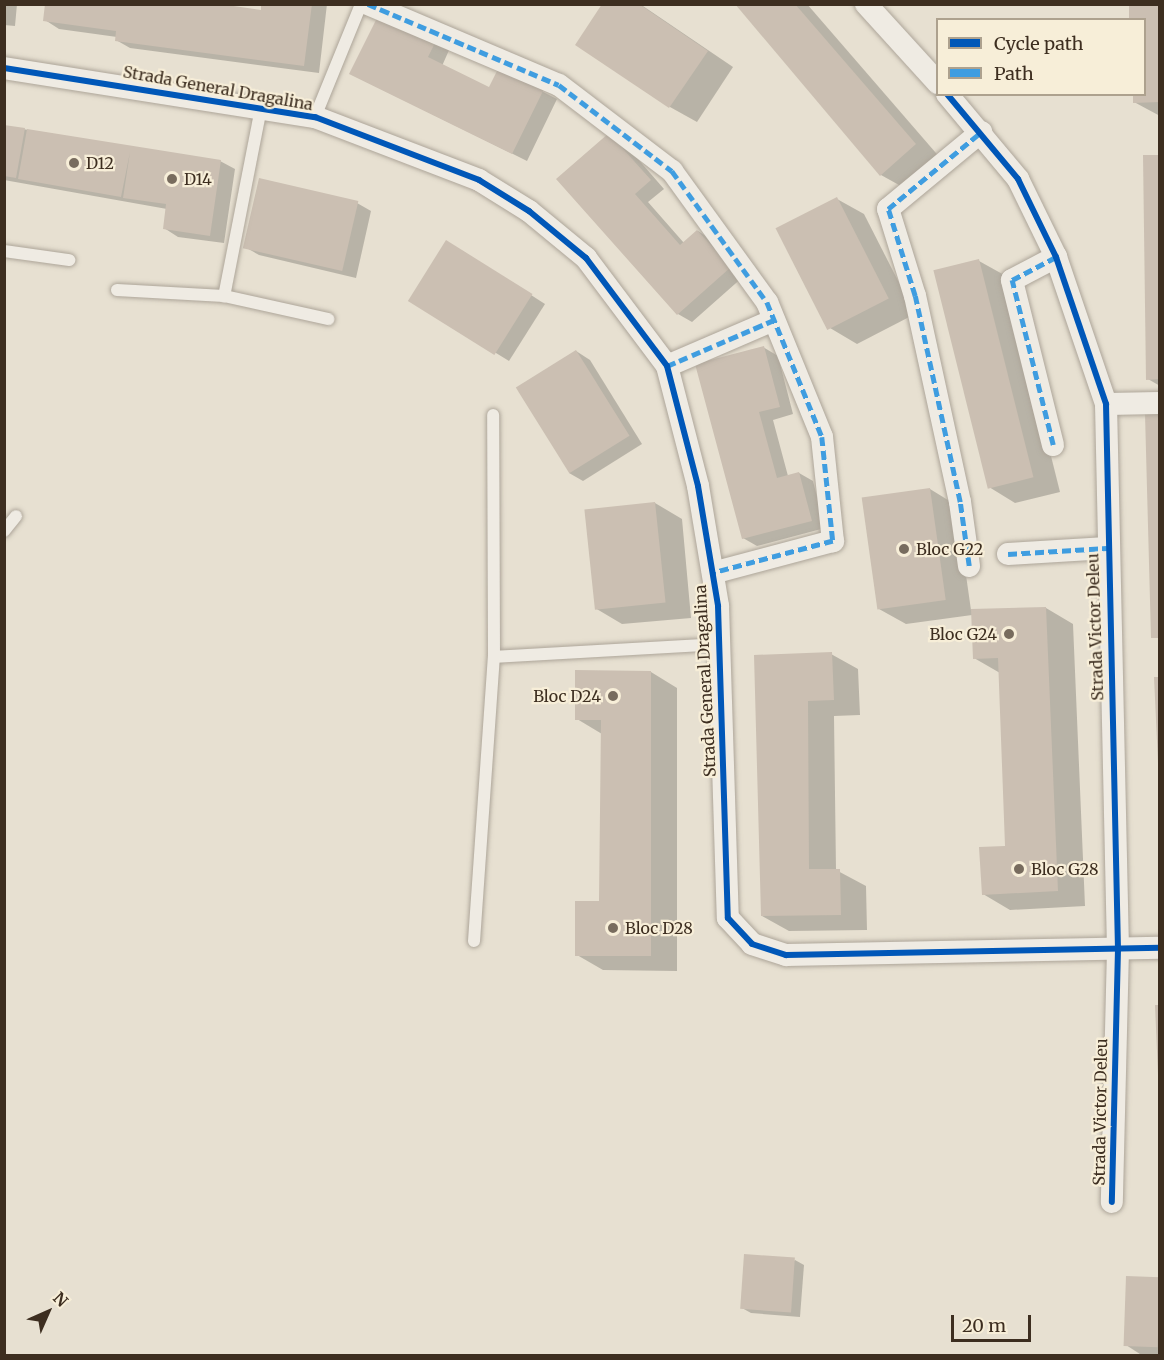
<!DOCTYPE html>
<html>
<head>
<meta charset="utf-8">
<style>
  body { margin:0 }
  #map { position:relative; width:1164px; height:1360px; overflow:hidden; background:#e7e0d1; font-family:Merriweather,serif }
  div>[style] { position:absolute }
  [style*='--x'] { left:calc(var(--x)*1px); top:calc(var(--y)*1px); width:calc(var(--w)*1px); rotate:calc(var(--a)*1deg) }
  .shadow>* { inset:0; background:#0003 }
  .building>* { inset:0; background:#cbbfb2; transform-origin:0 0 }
  .roads { filter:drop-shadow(0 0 2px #ada599) drop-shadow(0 0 2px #ada599) }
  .lane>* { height:12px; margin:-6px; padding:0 6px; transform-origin:6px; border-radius:6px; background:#efebe3 }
  .street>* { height:22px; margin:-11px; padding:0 11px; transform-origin:11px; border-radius:11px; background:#efebe3 }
  .quiet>* { height:4.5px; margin-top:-2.25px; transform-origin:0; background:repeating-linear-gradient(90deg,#3f9de0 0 9px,transparent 0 13.5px) }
  .cycleway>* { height:6px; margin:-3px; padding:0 3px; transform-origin:3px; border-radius:3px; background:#0057b8 }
  .dots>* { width:16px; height:16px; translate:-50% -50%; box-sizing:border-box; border:3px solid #f7eed8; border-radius:50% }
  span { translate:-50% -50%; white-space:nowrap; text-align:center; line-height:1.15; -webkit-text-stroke:4.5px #f7eed8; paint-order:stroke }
  .street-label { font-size:16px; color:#3d2e20 }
  .poi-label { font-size:16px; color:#3d2e20 }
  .left { translate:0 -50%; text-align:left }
  .right { translate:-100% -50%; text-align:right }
  .frame { position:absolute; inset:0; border:6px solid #3d2e20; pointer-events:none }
  .legend { position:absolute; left:936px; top:18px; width:210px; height:78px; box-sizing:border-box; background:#f7eed8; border:2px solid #ada18e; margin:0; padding:8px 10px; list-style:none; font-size:18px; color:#3d2e20 }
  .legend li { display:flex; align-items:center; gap:12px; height:30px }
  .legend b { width:30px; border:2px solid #ada18e }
  .north { position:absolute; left:18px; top:1282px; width:60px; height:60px; -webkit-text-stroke:4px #f7eed8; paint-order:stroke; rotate:45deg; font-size:16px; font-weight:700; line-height:24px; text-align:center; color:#3d2e20 }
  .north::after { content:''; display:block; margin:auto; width:21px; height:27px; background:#3d2e20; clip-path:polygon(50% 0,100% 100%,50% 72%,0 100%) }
  .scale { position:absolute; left:951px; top:1315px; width:80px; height:27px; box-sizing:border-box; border:3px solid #3d2e20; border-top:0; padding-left:8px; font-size:18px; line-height:21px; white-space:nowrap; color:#3d2e20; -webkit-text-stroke:4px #f7eed8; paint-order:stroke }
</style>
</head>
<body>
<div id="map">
  <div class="shadow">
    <i style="clip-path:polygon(4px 4px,17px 4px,15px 26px,4px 25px)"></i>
    <i style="clip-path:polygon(263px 4px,327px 4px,319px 73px,130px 48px,116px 40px,117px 37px,59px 29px,45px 20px,262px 12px)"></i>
    <i style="clip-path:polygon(640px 4px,733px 67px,697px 122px,670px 107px)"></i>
    <i style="clip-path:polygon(737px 4px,807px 4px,942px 160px,908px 190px,881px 175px)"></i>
    <i style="clip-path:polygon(1160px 4px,1160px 116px,1134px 102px,1144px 94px,1144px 20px)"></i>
    <i style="clip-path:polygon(381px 12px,450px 48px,442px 66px,489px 89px,499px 69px,557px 99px,527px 161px,365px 81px)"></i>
    <i style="clip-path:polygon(4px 126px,220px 161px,235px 169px,224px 243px,178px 237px,164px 228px,167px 209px,4px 180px)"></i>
    <i style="clip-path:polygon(624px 143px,664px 189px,648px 202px,684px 243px,698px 231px,712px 240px,744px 276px,692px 322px,678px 314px,558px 179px)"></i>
    <i style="clip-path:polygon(1160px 157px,1160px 386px,1148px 379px)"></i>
    <i style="clip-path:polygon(837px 199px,864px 214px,915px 314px,857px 344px,830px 328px)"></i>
    <i style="clip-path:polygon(357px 203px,371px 211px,356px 278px,259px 255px,245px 247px)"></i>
    <i style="clip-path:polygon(461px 250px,545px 304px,509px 361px,410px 300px)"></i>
    <i style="clip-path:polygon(979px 261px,1006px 276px,1060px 492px,1015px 503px,989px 487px)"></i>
    <i style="clip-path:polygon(763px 347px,778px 356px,793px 414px,773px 420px,788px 476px,799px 473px,813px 481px,825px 528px,757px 546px,743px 538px)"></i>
    <i style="clip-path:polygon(576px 351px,590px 360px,642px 444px,583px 481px,569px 473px)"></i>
    <i style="clip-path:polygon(930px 489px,956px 505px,971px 610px,1046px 608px,1073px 624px,1085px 906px,1010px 910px,983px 894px,1006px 848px,1000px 673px,974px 658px,972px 615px,906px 624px,879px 609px)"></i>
    <i style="clip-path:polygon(655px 503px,682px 519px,691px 618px,622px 624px,595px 608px)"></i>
    <i style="clip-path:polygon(831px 654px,858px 669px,860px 715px,834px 716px,836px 870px,866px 886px,867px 930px,789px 931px,762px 916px,756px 656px)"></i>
    <i style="clip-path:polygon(651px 672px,677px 688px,677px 971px,603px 970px,577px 955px,600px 902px,602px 734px,577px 719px)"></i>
    <i style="clip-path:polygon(795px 1260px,804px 1265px,800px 1317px,751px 1313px,742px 1308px)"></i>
    <i style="clip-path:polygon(1160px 1279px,1160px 1356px,1143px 1356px,1126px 1345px)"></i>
  </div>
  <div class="building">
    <i style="clip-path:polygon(45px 4px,220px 4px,261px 10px,261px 4px,312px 4px,304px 66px,115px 41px,116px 31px,43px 21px)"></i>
    <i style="clip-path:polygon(602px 4px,639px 4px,708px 51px,669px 108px,575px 45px)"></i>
    <i style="clip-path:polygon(735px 4px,795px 4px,916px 144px,880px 176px)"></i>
    <i style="clip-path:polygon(1129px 4px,1160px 4px,1160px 102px,1133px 103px,1133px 94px,1144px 94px,1144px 20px,1129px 20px)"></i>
    <i style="clip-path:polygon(381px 10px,437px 39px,428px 57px,489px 87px,499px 67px,544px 89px,512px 154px,349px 74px)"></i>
    <i style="clip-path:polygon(4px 125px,25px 128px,16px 178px,4px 176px)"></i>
    <i style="clip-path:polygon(27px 129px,221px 160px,210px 236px,163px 229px,166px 204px,123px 198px,130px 152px,121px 197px,18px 179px)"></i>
    <i style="clip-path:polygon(609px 133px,651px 180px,635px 194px,680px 245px,697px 230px,731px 267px,677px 315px,556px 179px)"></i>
    <i style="clip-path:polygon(1143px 155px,1160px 155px,1160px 379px,1146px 380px)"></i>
    <i style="left:259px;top:178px;width:102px;height:72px;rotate:13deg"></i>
    <i style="left:837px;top:197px;width:114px;height:69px;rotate:63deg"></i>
    <i style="left:446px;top:240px;width:102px;height:72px;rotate:32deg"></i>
    <i style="left:979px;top:259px;width:225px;height:47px;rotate:76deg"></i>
    <i style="clip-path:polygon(764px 346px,780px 407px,759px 412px,777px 478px,799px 472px,812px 521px,742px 539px,695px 364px)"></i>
    <i style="left:576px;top:350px;width:101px;height:71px;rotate:58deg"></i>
    <i style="clip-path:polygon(1145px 414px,1160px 414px,1160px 638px,1151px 638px)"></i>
    <i style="left:930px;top:488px;width:113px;height:69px;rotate:82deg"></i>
    <i style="left:655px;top:502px;width:101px;height:71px;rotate:84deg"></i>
    <i style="clip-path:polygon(1046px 607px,1058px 891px,982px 895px,979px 847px,1005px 846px,998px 658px,973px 659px,971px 609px)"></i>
    <i style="clip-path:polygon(832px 652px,834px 700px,808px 701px,809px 869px,840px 869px,841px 915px,761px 916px,754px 655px)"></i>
    <i style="clip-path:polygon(575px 670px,651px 671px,651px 956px,575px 956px,575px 901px,599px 901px,601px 720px,575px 720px)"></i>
    <i style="clip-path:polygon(1154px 677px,1160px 677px,1160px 762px,1158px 763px)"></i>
    <i style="clip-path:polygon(1155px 1005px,1160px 1005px,1160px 1075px,1158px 1075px)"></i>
    <i style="left:744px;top:1254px;width:51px;height:55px;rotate:4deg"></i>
    <i style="left:1126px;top:1276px;width:34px;height:70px;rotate:2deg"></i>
  </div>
  <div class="roads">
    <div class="lane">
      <i style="--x:261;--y:108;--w:192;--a:101.1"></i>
      <i style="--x:224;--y:296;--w:107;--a:12.5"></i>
      <i style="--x:315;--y:117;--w:122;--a:-67.8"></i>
      <i style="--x:4;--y:251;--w:66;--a:7.9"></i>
      <i style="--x:117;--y:290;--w:107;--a:3.2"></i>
      <i style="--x:4;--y:531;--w:19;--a:-51"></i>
      <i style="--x:494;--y:657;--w:225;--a:-3.3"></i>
      <i style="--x:474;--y:941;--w:285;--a:-86"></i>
      <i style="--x:494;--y:657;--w:242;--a:-90.2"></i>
    </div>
    <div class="street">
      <i style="--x:368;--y:4;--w:207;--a:23"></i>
      <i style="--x:559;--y:85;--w:142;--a:37.3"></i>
      <i style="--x:672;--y:171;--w:162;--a:54.1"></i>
      <i style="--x:767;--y:302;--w:146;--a:67.8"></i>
      <i style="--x:822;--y:437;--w:105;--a:84"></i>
      <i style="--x:833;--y:541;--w:124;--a:165.1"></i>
      <i style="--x:866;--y:4;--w:107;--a:47.7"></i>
      <i style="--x:4;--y:68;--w:315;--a:9"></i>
      <i style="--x:315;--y:117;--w:176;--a:21"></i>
      <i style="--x:479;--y:180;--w:59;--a:31.8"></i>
      <i style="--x:529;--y:211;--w:74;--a:39.5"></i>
      <i style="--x:586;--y:258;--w:135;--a:53.1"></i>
      <i style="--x:667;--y:366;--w:124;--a:75.5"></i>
      <i style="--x:698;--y:486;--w:122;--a:80.5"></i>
      <i style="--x:718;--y:606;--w:312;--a:88.2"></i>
      <i style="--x:728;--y:918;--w:35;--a:47"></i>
      <i style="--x:752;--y:944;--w:36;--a:18"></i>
      <i style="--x:786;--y:955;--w:374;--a:-1.1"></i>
      <i style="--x:947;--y:94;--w:111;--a:50.1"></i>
      <i style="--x:1018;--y:179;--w:87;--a:64"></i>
      <i style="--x:1056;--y:257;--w:155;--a:71.2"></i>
      <i style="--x:1106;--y:404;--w:545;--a:88.74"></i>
      <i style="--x:1118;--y:949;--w:253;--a:91.4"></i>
      <i style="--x:667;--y:366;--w:116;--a:-23.3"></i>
      <i style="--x:1106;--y:404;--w:54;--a:-1.1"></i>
      <i style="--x:1053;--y:445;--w:170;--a:-104"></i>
      <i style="--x:1012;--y:280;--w:50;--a:-27.6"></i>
      <i style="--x:1008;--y:554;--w:99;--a:-3.5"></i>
      <i style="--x:969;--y:566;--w:65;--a:-98"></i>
      <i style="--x:960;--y:502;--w:211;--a:-102.3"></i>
      <i style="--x:915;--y:296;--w:91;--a:-107.2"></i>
      <i style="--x:888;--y:209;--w:121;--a:-39.6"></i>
    </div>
  </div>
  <div class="quiet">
    <i style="--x:368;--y:4;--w:207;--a:23"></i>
    <i style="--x:559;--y:85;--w:142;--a:37.3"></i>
    <i style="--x:672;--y:171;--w:162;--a:54.1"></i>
    <i style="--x:767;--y:302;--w:146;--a:67.8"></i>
    <i style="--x:822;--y:437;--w:105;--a:84"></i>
    <i style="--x:833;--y:541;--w:124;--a:165.1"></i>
    <i style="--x:667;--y:366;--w:116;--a:-23.3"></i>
    <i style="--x:1053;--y:445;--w:170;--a:-104"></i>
    <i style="--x:1012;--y:280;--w:50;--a:-27.6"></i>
    <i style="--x:1008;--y:554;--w:99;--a:-3.5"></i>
    <i style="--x:969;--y:566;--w:65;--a:-98"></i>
    <i style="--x:960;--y:502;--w:211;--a:-102.3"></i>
    <i style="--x:915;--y:296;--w:91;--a:-107.2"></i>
    <i style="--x:888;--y:209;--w:121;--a:-39.6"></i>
  </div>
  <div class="cycleway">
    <i style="--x:4;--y:68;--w:315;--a:9"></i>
    <i style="--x:315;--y:117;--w:176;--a:21"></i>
    <i style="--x:479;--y:180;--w:59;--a:31.8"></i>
    <i style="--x:529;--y:211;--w:74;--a:39.5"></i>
    <i style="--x:586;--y:258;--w:135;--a:53.1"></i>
    <i style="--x:667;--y:366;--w:124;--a:75.5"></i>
    <i style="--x:698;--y:486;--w:122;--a:80.5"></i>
    <i style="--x:718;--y:606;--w:312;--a:88.2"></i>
    <i style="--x:728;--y:918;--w:35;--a:47"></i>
    <i style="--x:752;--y:944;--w:36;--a:18"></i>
    <i style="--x:786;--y:955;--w:374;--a:-1.1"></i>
    <i style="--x:947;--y:94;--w:111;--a:50.1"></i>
    <i style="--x:1018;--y:179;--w:87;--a:64"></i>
    <i style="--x:1056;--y:257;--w:155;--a:71.2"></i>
    <i style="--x:1106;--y:404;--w:545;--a:88.74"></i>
    <i style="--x:1118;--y:949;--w:253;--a:91.4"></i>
  </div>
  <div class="dots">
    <i style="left:74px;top:163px;background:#786c5e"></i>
    <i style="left:172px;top:179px;background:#786c5e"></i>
    <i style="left:904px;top:549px;background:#786c5e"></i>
    <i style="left:1009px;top:634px;background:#786c5e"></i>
    <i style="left:613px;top:696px;background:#786c5e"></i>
    <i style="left:1019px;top:869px;background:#786c5e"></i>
    <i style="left:613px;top:928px;background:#786c5e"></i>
  </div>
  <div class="street-label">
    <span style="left:218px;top:88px;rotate:10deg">Strada General Dragalina</span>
    <span style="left:1095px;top:627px;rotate:-92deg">Strada Victor Deleu</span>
    <span style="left:705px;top:681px;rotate:-93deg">Strada General Dragalina</span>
    <span style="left:1100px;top:1112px;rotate:-89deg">Strada Victor Deleu</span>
  </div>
  <div class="poi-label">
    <span class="left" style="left:86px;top:163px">D12</span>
    <span class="left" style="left:184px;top:179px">D14</span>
    <span class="left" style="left:916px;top:549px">Bloc G22</span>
    <span class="right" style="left:997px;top:634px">Bloc G24</span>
    <span class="right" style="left:601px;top:696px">Bloc D24</span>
    <span class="left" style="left:1031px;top:869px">Bloc G28</span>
    <span class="left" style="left:625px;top:928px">Bloc D28</span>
  </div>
  <div class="frame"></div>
  <ul class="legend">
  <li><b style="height:8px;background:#0057b8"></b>Cycle path</li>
  <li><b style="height:8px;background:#3f9de0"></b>Path</li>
  </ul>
  <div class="north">N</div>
  <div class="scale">20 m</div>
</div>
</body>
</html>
